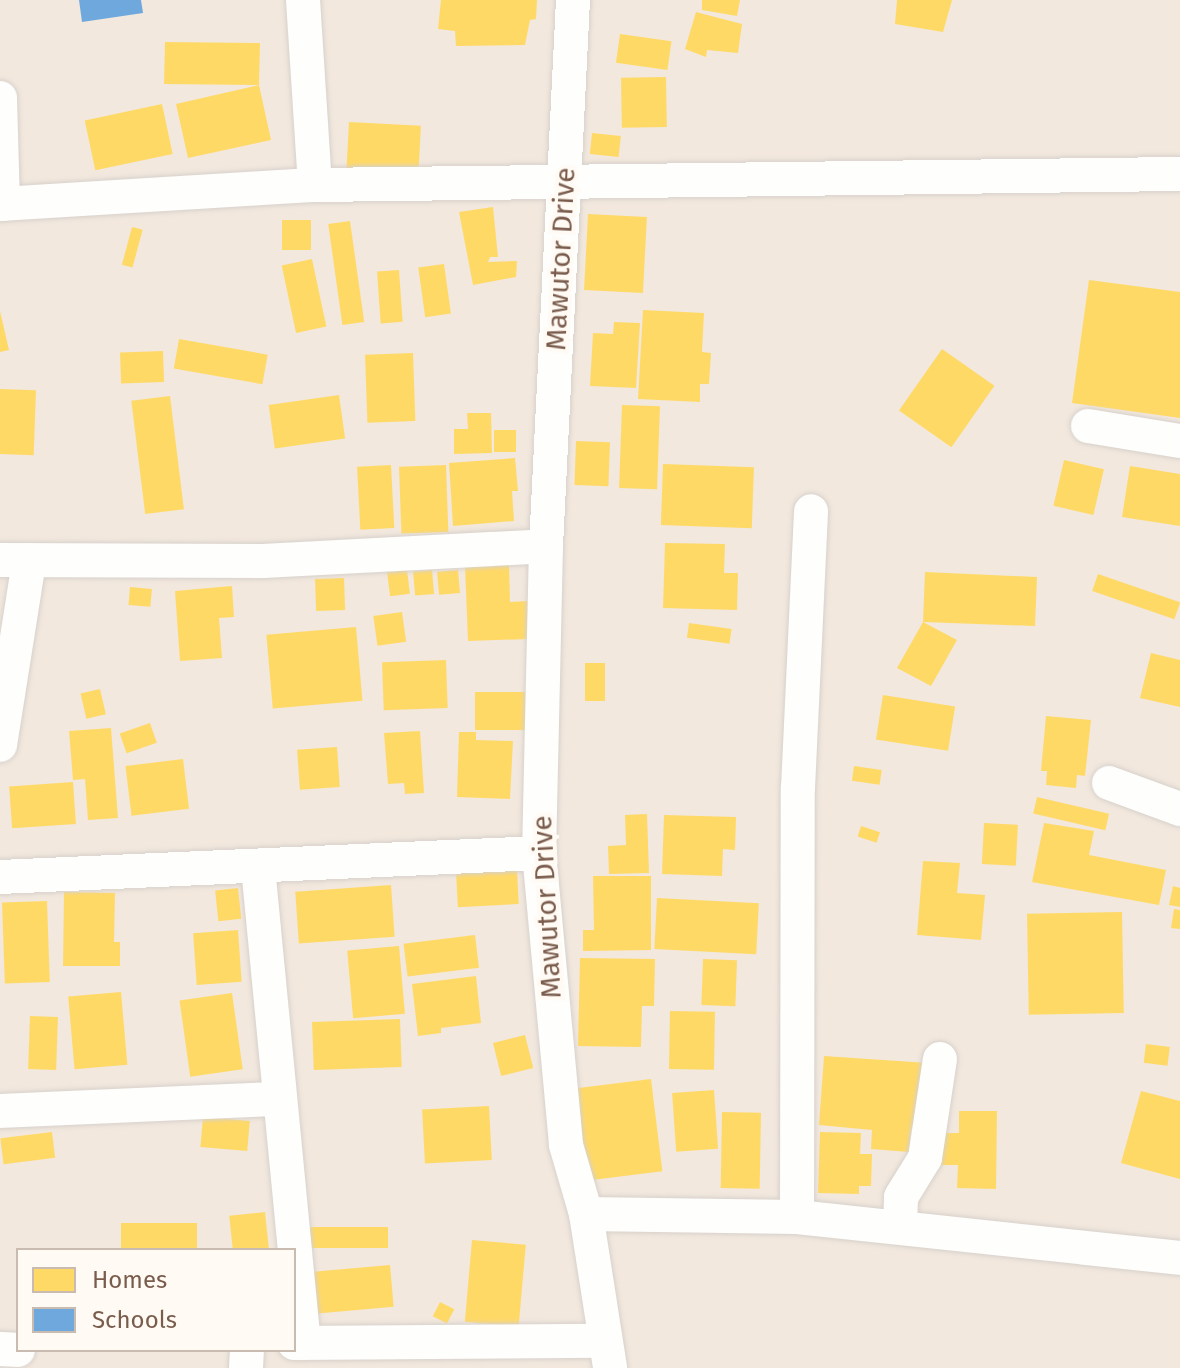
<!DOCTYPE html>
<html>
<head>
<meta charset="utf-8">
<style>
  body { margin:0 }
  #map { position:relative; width:1180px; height:1368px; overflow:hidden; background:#f9f5f0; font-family:"Fira Sans",sans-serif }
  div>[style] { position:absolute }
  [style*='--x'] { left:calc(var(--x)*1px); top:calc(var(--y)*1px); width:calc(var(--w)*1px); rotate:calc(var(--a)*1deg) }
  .residential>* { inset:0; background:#f2e8de }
  .homes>* { inset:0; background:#ffd966; transform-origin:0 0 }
  .schools>* { inset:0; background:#6fa8dc }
  .roads { filter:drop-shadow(0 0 2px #d7d1cb) drop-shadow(0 0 2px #d7d1cb) }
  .minor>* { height:34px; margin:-17px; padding:0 17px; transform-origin:17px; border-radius:17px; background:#fefefd }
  span { translate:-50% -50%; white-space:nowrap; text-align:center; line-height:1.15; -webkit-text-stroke:8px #fffaf3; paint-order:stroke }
  .street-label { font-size:28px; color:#7a5c4d }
  .legend { position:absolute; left:16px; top:1248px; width:280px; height:104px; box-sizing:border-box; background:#fffaf3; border:2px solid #cabbb1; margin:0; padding:10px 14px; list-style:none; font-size:24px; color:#7a5c4d }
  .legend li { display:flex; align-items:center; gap:16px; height:40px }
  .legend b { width:40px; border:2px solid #cabbb1 }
</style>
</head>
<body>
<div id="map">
  <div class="residential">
    <i style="clip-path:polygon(evenodd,0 0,1180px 0,1180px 1368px,0 1368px,0 0,18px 1250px,294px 1250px,294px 1350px,18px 1350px,18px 1250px)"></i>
  </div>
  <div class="homes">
    <i style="clip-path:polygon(441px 0,537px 0,536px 19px,530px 20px,525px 45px,456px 46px,455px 31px,438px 29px)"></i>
    <i style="clip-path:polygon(702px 0,740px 0,737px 16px,702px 10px)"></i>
    <i style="clip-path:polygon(897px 0,952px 0,943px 32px,895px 24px)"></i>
    <i style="clip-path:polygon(696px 12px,742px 24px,738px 53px,707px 50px,706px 57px,685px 49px)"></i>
    <i style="left:620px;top:34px;width:52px;height:29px;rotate:8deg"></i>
    <i style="clip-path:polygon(165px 42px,260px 43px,259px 85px,271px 140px,188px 158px,176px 104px,259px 85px,164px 84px)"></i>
    <i style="left:666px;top:77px;width:50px;height:45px;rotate:89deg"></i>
    <i style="left:162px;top:104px;width:51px;height:79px;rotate:78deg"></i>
    <i style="left:349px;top:122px;width:72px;height:46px;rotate:3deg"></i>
    <i style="left:592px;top:133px;width:29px;height:21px;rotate:6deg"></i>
    <i style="clip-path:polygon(493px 207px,498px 257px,490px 257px,488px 262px,517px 261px,516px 277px,473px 285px,459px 212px)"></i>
    <i style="left:588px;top:214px;width:59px;height:76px;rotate:3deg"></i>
    <i style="left:282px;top:220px;width:29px;height:30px"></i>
    <i style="left:350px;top:221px;width:102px;height:22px;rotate:82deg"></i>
    <i style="left:132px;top:227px;width:11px;height:39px;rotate:15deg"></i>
    <i style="left:312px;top:259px;width:69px;height:31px;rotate:78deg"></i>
    <i style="left:444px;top:264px;width:50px;height:26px;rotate:82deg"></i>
    <i style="left:399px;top:270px;width:52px;height:22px;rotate:86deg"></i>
    <i style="clip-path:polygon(1089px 280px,1180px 292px,1180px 418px,1072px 403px)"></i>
    <i style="clip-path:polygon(643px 310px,704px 313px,702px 352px,711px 353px,709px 384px,700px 384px,700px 402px,638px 399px)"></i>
    <i style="clip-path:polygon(0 311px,9px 350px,0 352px)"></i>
    <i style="clip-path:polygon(614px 322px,640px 323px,636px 388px,590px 386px,593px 333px,613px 334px)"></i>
    <i style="left:179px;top:339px;width:90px;height:30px;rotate:10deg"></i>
    <i style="left:942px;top:349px;width:64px;height:75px;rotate:35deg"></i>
    <i style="left:163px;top:351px;width:31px;height:43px;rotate:88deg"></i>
    <i style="left:413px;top:353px;width:68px;height:48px;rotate:88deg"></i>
    <i style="left:0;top:389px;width:36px;height:65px;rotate:2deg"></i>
    <i style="left:339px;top:395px;width:44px;height:71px;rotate:82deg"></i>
    <i style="left:170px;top:396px;width:114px;height:39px;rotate:83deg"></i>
    <i style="left:622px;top:405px;width:38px;height:83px;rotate:2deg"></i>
    <i style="clip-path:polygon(467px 413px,491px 413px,492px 453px,454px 454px,454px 429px,468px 429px)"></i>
    <i style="left:494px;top:430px;width:22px;height:22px"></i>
    <i style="left:576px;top:441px;width:34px;height:44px;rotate:2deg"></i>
    <i style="clip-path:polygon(515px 458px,518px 491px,512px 491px,514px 521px,453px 526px,449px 463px)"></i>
    <i style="left:1064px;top:460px;width:41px;height:47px;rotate:13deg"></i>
    <i style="left:663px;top:464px;width:91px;height:61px;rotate:2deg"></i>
    <i style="left:391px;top:465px;width:63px;height:34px;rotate:87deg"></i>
    <i style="left:446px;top:465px;width:67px;height:47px;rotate:88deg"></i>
    <i style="clip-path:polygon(1130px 466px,1180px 474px,1180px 526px,1122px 517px)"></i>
    <i style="clip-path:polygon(665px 543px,725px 544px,724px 573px,738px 573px,737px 610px,663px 608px)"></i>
    <i style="clip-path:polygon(509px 564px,510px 602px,528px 601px,529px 639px,468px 641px,465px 566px)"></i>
    <i style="left:407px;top:570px;width:24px;height:20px;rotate:83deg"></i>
    <i style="left:432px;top:570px;width:24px;height:19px;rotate:85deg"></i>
    <i style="left:458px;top:570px;width:23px;height:21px;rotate:85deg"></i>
    <i style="clip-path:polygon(925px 572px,1037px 577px,1035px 626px,923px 622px,957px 640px,931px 686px,897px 668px,923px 622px)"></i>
    <i style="left:1098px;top:574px;width:87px;height:18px;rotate:19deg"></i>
    <i style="left:344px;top:578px;width:32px;height:29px;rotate:88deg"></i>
    <i style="clip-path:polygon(232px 586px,234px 617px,219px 618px,222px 658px,180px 661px,175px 591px)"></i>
    <i style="left:130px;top:587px;width:22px;height:18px;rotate:5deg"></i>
    <i style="left:402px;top:612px;width:30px;height:29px;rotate:82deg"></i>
    <i style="left:689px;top:623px;width:43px;height:15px;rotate:8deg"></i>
    <i style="left:356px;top:627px;width:74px;height:90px;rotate:85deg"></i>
    <i style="clip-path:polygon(1151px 653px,1180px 660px,1180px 707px,1140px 698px)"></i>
    <i style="left:446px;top:660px;width:48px;height:64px;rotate:88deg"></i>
    <i style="left:585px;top:663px;width:20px;height:38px"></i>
    <i style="left:100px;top:689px;width:26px;height:20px;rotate:77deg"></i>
    <i style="left:475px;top:692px;width:53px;height:38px"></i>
    <i style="left:883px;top:695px;width:73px;height:45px;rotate:9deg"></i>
    <i style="clip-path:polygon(1046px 716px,1091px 720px,1085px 776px,1077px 775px,1076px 788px,1046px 785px,1047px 771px,1041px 771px)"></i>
    <i style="left:150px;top:723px;width:21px;height:32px;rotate:71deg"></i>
    <i style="clip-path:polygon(111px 728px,118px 818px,88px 820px,85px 779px,73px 780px,69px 731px)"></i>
    <i style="clip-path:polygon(420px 731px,424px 793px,405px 794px,404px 783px,388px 784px,384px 733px)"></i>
    <i style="clip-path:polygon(459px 732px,476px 732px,476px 740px,513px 741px,510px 799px,457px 797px)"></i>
    <i style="left:337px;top:747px;width:40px;height:40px;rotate:86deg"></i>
    <i style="left:183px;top:759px;width:50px;height:58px;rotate:83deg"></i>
    <i style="left:854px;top:766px;width:28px;height:15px;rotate:8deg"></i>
    <i style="left:73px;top:782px;width:42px;height:64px;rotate:86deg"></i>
    <i style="left:1037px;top:797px;width:74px;height:17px;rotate:13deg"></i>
    <i style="clip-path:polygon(647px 814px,649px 873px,609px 874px,608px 846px,626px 845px,625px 815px)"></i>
    <i style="clip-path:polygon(664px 815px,736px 817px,735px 850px,723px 849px,722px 876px,662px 874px)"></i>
    <i style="left:984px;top:823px;width:34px;height:41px;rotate:3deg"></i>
    <i style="clip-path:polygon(1044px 823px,1094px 831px,1089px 855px,1166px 870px,1159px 905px,1032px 882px)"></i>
    <i style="left:861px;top:826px;width:20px;height:11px;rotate:18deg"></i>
    <i style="clip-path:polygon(923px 861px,960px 863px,957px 893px,985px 895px,981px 940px,917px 935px)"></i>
    <i style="left:517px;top:870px;width:34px;height:61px;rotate:87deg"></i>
    <i style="clip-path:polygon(593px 876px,651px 876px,651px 950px,583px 951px,583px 930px,594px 930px)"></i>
    <i style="left:391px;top:885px;width:52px;height:96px;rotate:86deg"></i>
    <i style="clip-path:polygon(1173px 886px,1180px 888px,1180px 907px,1169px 905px)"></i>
    <i style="left:238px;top:888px;width:31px;height:23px;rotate:84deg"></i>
    <i style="clip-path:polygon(64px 892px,115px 893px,114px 942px,120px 942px,120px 966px,63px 966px)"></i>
    <i style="left:657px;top:898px;width:102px;height:51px;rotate:3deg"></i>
    <i style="left:47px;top:901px;width:81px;height:45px;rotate:88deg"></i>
    <i style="clip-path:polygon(1174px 909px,1180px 910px,1180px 929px,1171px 928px)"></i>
    <i style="left:1122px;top:912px;width:101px;height:95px;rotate:89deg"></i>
    <i style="left:238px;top:930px;width:52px;height:45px;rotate:86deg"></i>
    <i style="left:475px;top:935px;width:33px;height:72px;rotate:83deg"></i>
    <i style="left:399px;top:946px;width:68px;height:52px;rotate:85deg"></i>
    <i style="clip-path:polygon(580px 958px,655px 959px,654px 1006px,642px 1006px,641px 1047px,578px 1046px)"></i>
    <i style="left:703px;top:959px;width:34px;height:46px;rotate:2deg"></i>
    <i style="clip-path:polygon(476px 976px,481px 1023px,441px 1028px,441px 1033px,418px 1036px,412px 984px)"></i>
    <i style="left:121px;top:992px;width:73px;height:53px;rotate:85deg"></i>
    <i style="left:232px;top:993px;width:77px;height:53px;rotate:82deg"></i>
    <i style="left:670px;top:1011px;width:45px;height:58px;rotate:1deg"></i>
    <i style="left:30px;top:1016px;width:28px;height:53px;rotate:2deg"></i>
    <i style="left:400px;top:1019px;width:48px;height:88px;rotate:88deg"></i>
    <i style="left:525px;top:1035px;width:34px;height:33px;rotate:76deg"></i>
    <i style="left:1146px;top:1044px;width:24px;height:19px;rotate:7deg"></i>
    <i style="clip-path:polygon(824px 1056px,928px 1063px,923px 1130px,911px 1129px,909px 1152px,871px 1149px,872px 1130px,819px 1125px)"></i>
    <i style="left:651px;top:1079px;width:93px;height:79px;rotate:83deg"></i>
    <i style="left:714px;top:1090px;width:59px;height:42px;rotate:86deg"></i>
    <i style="clip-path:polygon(1141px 1091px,1180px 1101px,1180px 1179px,1121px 1163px)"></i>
    <i style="left:489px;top:1106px;width:54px;height:67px;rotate:87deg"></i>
    <i style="clip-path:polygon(959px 1111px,997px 1111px,996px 1189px,957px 1188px,958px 1165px,941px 1165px,942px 1133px,959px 1133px)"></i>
    <i style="left:722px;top:1112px;width:39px;height:76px;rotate:1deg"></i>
    <i style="left:203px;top:1117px;width:47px;height:30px;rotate:5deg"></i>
    <i style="left:52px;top:1132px;width:26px;height:52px;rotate:83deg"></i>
    <i style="clip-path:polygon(820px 1132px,861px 1133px,860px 1154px,872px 1154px,871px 1186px,859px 1186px,859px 1194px,818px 1193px)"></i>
    <i style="left:265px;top:1212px;width:38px;height:36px;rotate:84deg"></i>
    <i style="left:121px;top:1223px;width:76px;height:27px"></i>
    <i style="left:388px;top:1227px;width:21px;height:88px;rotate:90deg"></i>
    <i style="left:472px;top:1240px;width:54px;height:82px;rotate:5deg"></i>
    <i style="left:390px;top:1265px;width:42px;height:82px;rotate:85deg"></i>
    <i style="left:440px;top:1302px;width:16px;height:16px;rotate:27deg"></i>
  </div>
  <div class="schools">
    <i style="clip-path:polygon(79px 0,141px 0,143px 13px,82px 22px)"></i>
  </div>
  <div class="roads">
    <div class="minor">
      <i style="--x:303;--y:0;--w:185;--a:86.3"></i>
      <i style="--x:573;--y:0;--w:547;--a:92.83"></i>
      <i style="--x:546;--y:546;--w:307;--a:91.3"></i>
      <i style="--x:539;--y:853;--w:293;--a:84.7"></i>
      <i style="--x:566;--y:1145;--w:72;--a:73.8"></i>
      <i style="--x:586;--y:1214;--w:211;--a:0.8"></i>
      <i style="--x:797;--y:1217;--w:385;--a:6.1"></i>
      <i style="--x:0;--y:98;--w:106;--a:88.4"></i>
      <i style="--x:0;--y:204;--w:316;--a:-3.5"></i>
      <i style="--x:315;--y:185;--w:865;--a:-0.73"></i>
      <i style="--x:1088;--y:426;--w:93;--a:9.3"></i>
      <i style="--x:0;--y:560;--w:263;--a:0.2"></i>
      <i style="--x:263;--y:561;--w:283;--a:-3"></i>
      <i style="--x:0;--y:745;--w:186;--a:-81"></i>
      <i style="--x:1109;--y:783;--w:76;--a:20.1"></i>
      <i style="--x:258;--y:867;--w:478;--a:84.5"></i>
      <i style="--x:0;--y:877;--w:540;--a:-2.55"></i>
      <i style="--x:0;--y:1111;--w:280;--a:-2.5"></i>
      <i style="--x:586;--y:1214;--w:156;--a:81.1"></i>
      <i style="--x:797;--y:1217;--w:429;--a:-89.9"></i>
      <i style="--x:798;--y:788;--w:277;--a:-87.3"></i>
      <i style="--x:900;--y:1227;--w:30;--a:-88"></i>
      <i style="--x:901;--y:1197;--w:46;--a:-58.4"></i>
      <i style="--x:925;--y:1158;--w:100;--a:-81.4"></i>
      <i style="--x:294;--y:1343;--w:311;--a:-0.4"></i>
      <i style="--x:0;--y:1349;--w:18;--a:3"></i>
      <i style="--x:246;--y:1368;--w:18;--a:-87"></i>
    </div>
  </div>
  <div class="street-label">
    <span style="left:561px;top:259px;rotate:-87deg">Mawutor Drive</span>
    <span style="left:547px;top:907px;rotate:-93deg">Mawutor Drive</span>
  </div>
  <ul class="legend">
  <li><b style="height:22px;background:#ffd966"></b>Homes</li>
  <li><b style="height:22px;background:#6fa8dc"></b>Schools</li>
  </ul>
</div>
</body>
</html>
